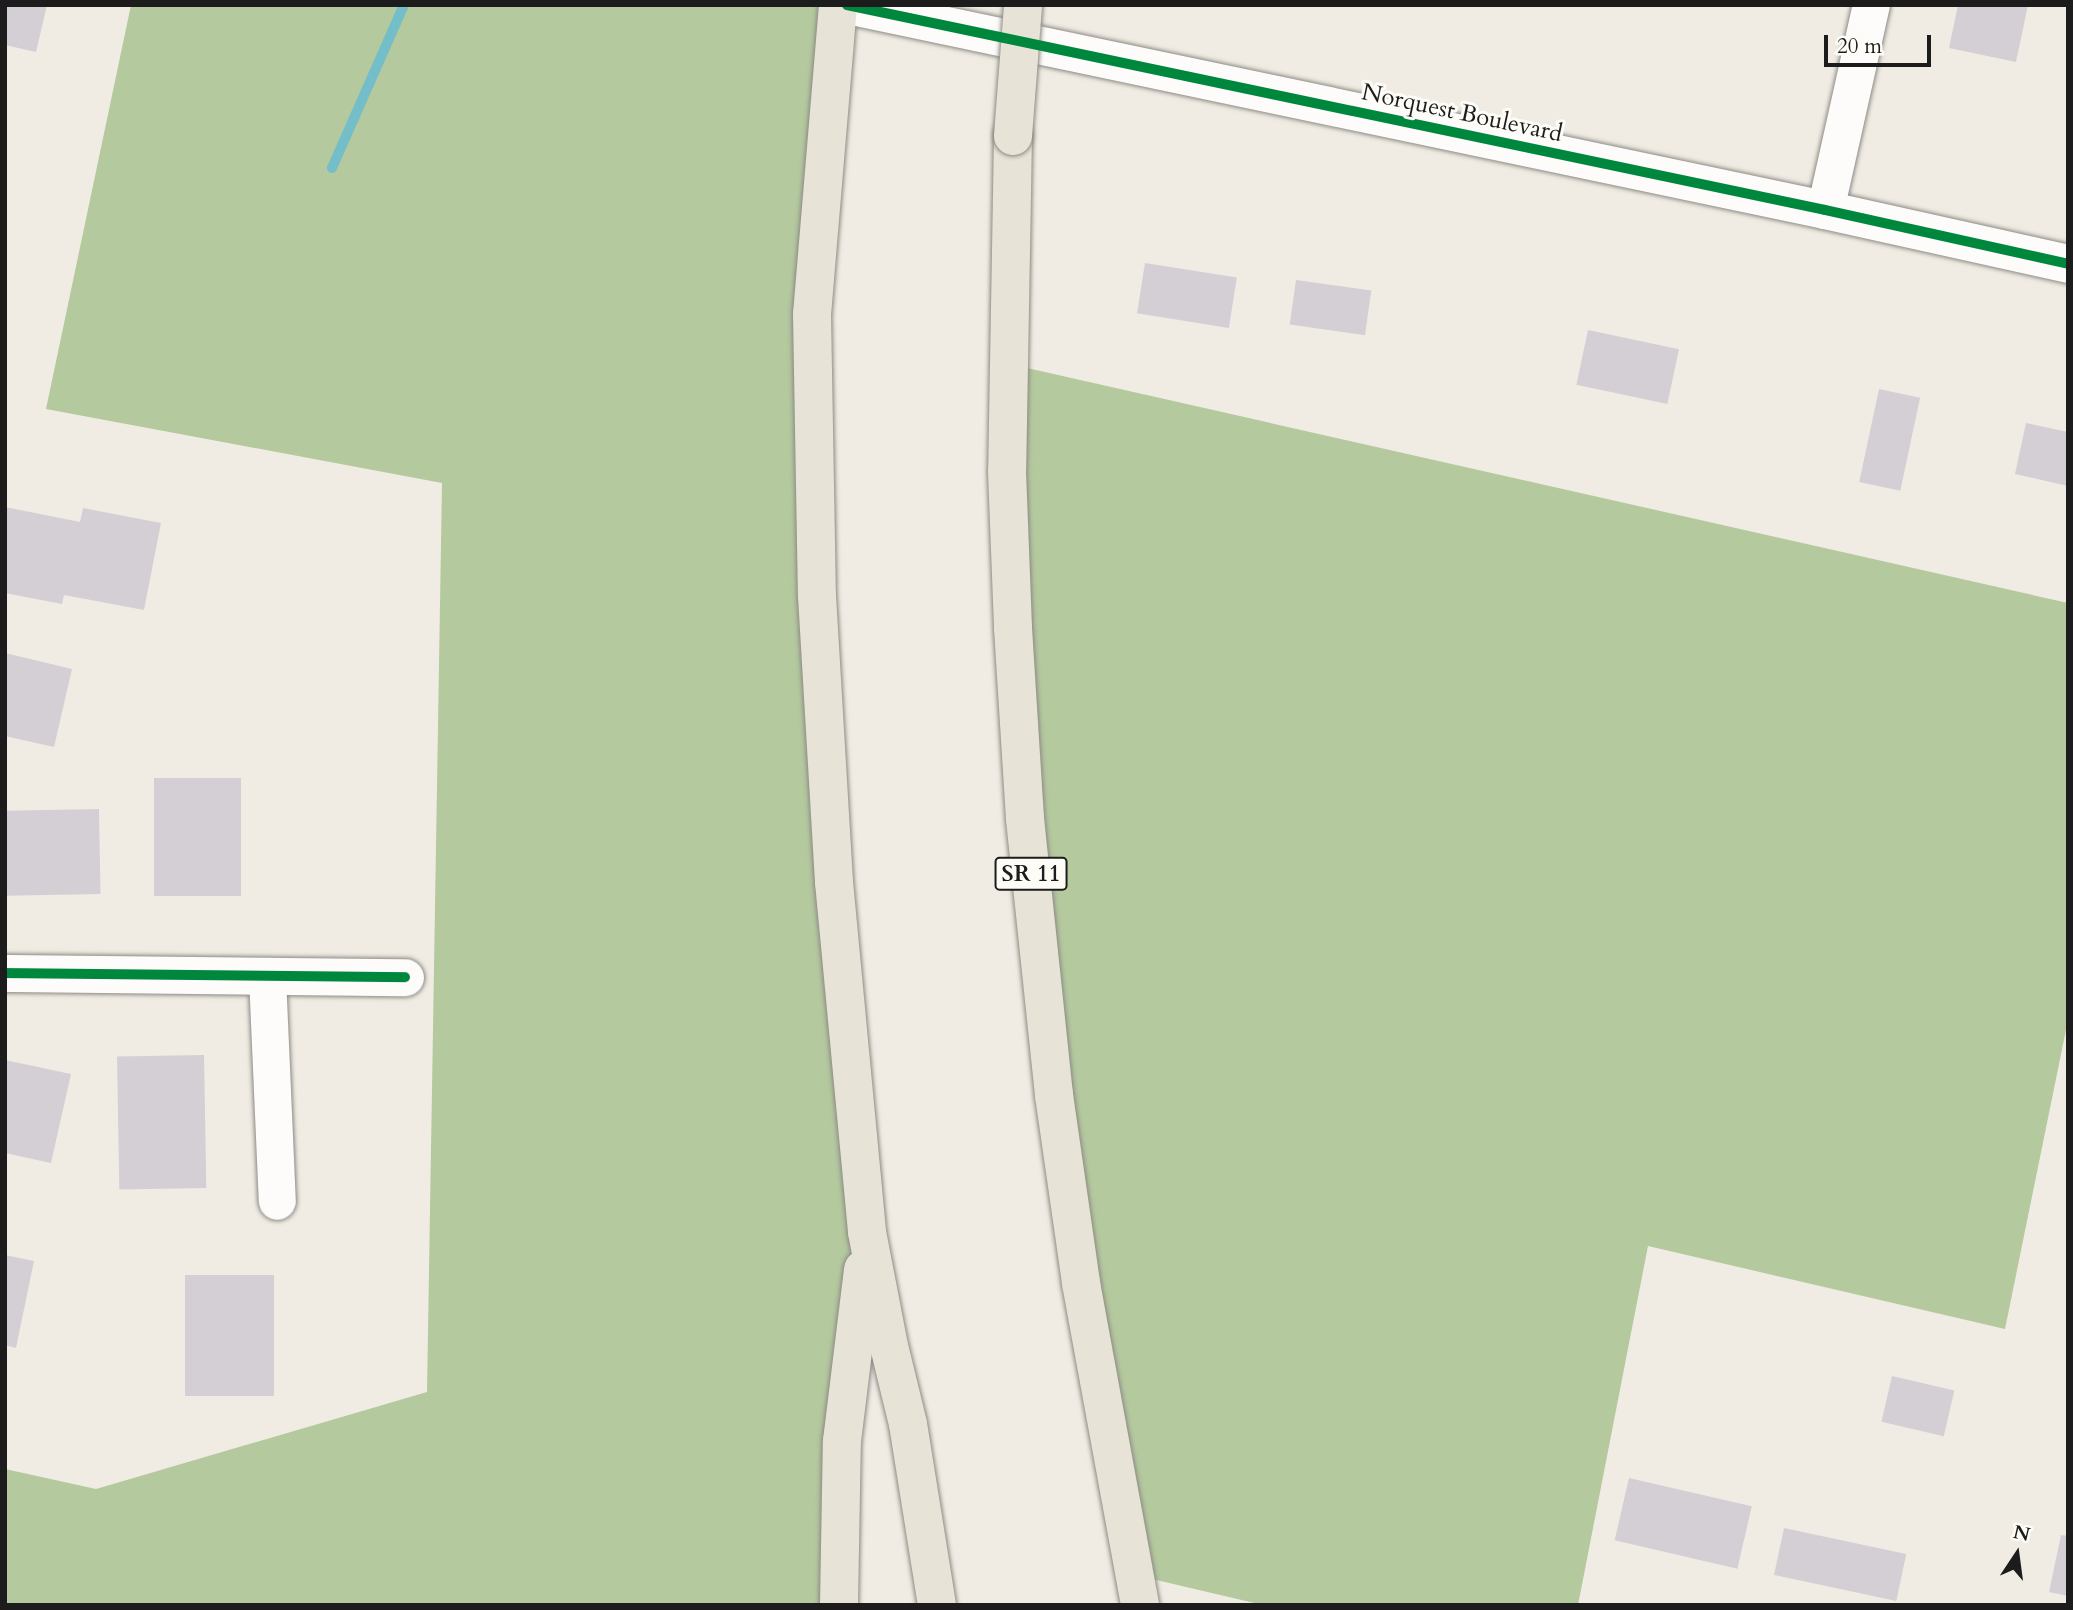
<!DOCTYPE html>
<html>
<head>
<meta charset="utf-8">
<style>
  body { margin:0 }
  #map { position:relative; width:2073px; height:1610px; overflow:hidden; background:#f0ece3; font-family:Cardo,serif }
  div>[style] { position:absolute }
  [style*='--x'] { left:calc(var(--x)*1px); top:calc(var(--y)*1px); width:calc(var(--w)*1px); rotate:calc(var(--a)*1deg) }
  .forest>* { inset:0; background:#b4c99e }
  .stream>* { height:10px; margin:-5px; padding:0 5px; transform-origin:5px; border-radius:5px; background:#73bec8 }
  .building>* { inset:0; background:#d4cfd5; transform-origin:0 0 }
  .roads { filter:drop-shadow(0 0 2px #8d8b86) drop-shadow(0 0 2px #8d8b86) }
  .minor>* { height:37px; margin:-18.5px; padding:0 18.5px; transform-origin:18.5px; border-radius:18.5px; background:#fdfcfb }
  .tertiary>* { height:38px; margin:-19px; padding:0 19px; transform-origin:19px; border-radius:19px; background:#fdfcfb }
  .motorway>* { height:38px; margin:-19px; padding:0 19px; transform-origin:19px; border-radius:19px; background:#e7e3d6 }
  .bridges { filter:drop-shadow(0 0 2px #8d8b86) drop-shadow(0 0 2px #8d8b86) }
  .motorway-bridge>* { height:38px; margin:-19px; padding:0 19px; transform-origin:19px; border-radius:19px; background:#e7e3d6 }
  .cycleway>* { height:10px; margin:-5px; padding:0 5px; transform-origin:5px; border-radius:5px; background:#00873e }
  span { translate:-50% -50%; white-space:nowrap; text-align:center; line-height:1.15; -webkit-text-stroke:6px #fdfcf7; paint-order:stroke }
  .shield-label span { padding:2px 5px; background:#fdfcf7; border:2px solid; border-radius:5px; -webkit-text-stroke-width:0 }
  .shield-label { font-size:23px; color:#1c1c1c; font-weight:700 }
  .street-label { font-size:24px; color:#1c1c1c }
  .frame { position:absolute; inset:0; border:7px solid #1c1c1c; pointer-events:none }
  .north { position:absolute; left:1982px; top:1519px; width:70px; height:70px; -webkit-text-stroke:5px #fdfcf7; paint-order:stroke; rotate:13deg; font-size:19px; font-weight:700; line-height:28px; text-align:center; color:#1c1c1c }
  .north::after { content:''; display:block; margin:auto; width:24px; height:32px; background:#1c1c1c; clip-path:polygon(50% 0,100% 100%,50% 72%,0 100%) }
  .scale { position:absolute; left:1824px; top:35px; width:107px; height:32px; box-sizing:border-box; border:4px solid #1c1c1c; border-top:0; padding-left:9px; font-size:21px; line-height:24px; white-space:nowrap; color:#1c1c1c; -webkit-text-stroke:5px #fdfcf7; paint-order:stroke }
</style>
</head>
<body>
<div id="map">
  <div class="forest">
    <i style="clip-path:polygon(131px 5px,838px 5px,812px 314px,867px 1232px,839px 1605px,5px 1605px,5px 1469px,96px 1489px,427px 1392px,442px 483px,46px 409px)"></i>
    <i style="clip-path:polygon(1009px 364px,2068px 603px,2068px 1020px,2005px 1329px,1648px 1246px,1578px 1605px,1263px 1605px,1135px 1575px,1081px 1283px)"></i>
  </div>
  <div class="stream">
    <i style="--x:332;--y:168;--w:178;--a:-66.2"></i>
  </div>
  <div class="building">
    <i style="clip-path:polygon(5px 5px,47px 5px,36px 52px,5px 45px)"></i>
    <i style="clip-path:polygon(1958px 5px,2028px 5px,2016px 62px,1949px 48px)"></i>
    <i style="left:1145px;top:263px;width:93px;height:51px;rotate:9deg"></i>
    <i style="left:1296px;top:280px;width:76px;height:45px;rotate:8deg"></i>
    <i style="left:1588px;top:330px;width:93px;height:56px;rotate:12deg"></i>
    <i style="left:1879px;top:389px;width:42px;height:95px;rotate:12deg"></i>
    <i style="clip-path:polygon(2026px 423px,2068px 432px,2068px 486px,2015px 474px)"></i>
    <i style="clip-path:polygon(5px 507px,80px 522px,83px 508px,161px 523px,144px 610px,64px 595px,62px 604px,5px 593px)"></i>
    <i style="clip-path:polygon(5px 653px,72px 669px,54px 747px,5px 736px)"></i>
    <i style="left:241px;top:778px;width:118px;height:87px;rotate:90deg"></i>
    <i style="left:99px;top:809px;width:85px;height:94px;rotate:89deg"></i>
    <i style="left:204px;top:1055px;width:133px;height:87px;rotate:89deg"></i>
    <i style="clip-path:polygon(5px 1060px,71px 1074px,51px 1163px,5px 1153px)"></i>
    <i style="clip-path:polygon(5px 1255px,34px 1261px,16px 1348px,5px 1345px)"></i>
    <i style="left:185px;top:1275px;width:89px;height:121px"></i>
    <i style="left:1892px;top:1376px;width:64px;height:47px;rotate:13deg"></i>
    <i style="left:1629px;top:1478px;width:126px;height:64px;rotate:13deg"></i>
    <i style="left:1784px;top:1528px;width:125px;height:48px;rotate:12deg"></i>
    <i style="clip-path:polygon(2061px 1535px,2068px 1536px,2068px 1596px,2049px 1592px)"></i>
  </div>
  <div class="roads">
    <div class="minor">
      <i style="--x:1825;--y:210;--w:210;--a:-77.4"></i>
      <i style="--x:5;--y:973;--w:400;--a:0.6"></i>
      <i style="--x:267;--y:976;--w:225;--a:87.5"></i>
    </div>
    <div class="tertiary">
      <i style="--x:847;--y:5;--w:999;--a:11.84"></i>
      <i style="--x:1825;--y:210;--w:249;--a:12.5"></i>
    </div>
    <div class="motorway">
      <i style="--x:838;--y:5;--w:310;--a:94.8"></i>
      <i style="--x:812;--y:314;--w:282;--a:89"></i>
      <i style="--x:817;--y:596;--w:287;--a:86.6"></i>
      <i style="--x:834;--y:882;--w:352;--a:84.6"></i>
      <i style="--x:867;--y:1232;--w:116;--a:79.1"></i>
      <i style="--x:889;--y:1346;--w:80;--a:76.3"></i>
      <i style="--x:908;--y:1424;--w:183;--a:80.9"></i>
      <i style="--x:1013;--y:136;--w:335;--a:91"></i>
      <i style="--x:1007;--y:471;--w:157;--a:87.8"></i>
      <i style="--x:1013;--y:628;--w:191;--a:86.4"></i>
      <i style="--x:1025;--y:819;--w:278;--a:84"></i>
      <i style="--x:1054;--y:1095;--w:190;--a:81.8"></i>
      <i style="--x:1081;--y:1283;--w:327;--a:79.6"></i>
      <i style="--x:839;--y:1605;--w:164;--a:-89"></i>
      <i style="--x:842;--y:1441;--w:173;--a:-83"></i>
    </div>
  </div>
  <div class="bridges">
    <div class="motorway-bridge">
      <i style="--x:1013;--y:136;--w:131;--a:-85.6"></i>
    </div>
  </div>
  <div class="cycleway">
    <i style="--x:847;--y:5;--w:999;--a:11.84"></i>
    <i style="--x:1825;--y:210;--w:249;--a:12.5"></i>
    <i style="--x:5;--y:973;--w:400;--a:0.6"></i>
  </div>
  <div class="shield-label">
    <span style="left:1031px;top:874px">SR 11</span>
  </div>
  <div class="street-label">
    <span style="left:1462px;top:113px;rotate:12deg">Norquest Boulevard</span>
  </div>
  <div class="frame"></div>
  <div class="north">N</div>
  <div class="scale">20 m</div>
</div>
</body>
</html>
